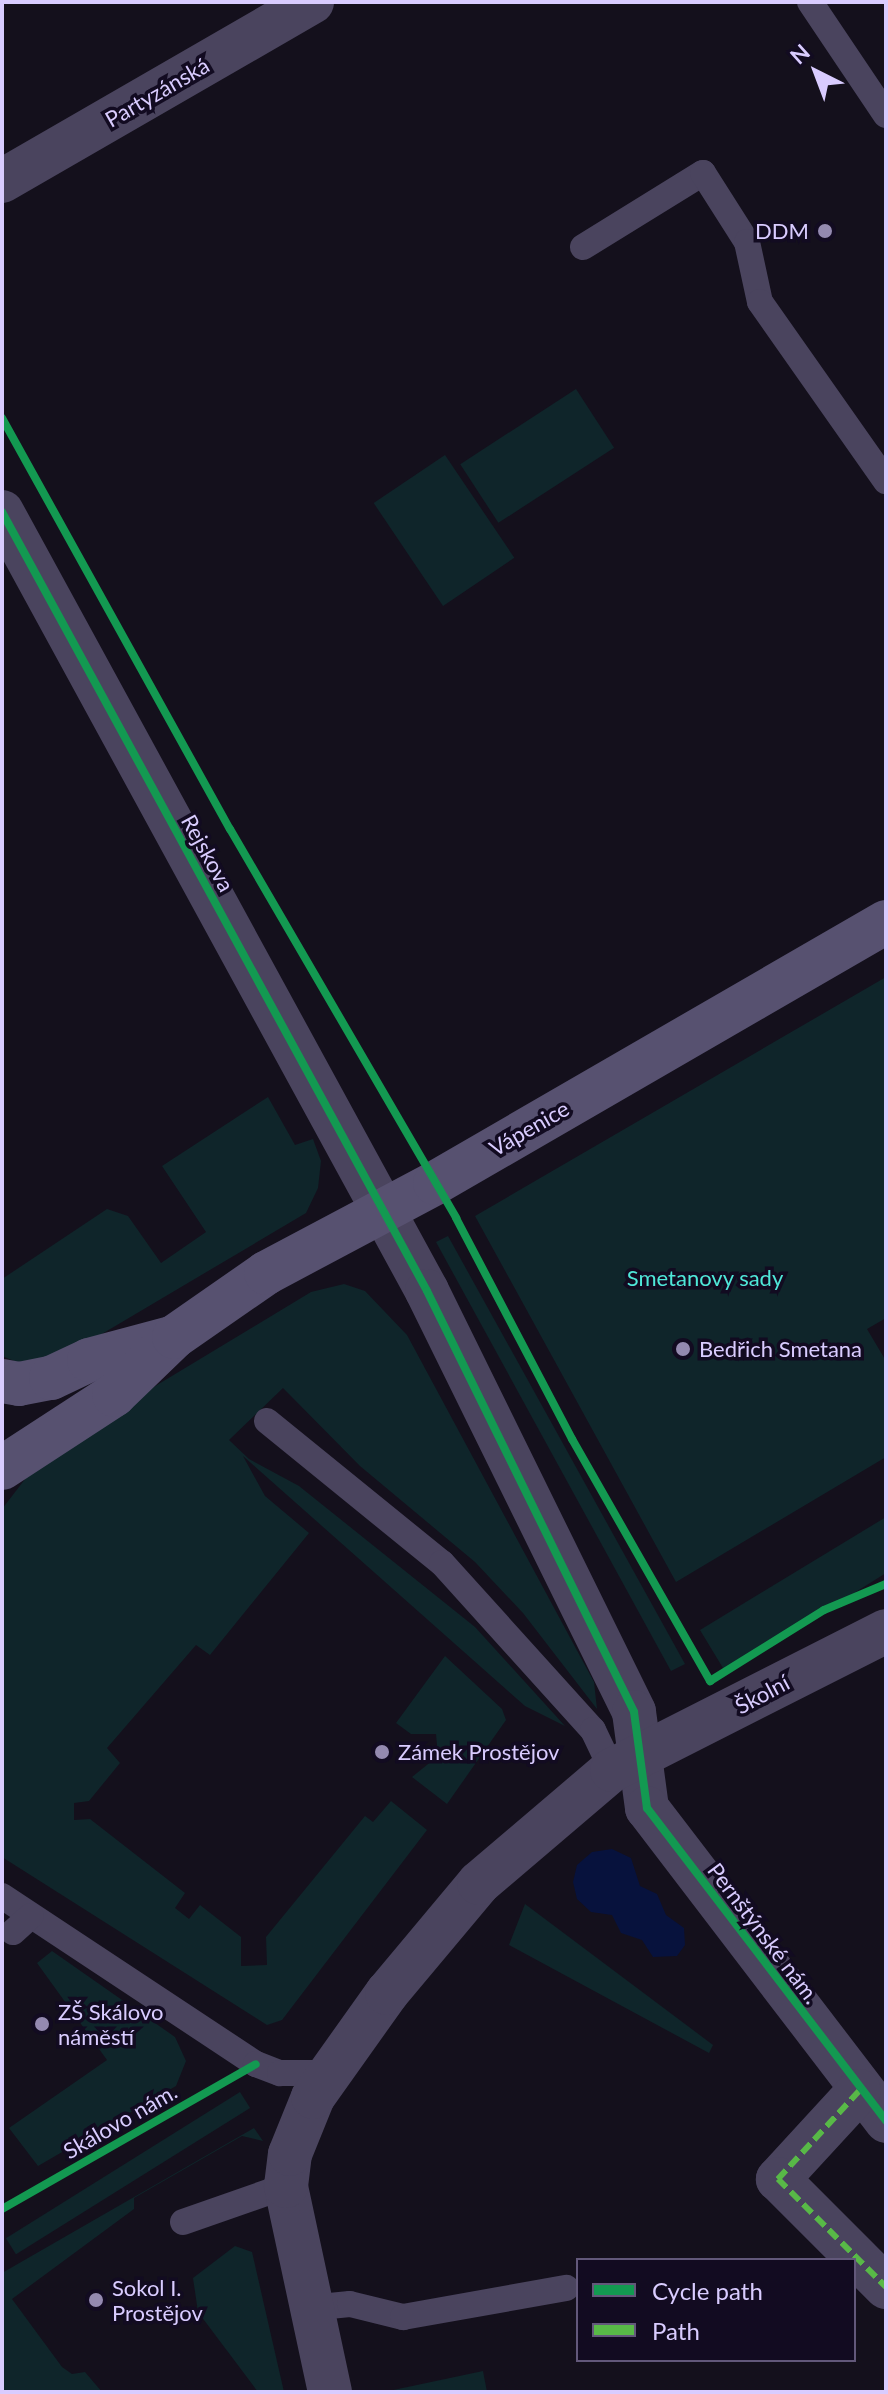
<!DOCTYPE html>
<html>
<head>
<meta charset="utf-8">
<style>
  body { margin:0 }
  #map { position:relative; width:888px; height:2394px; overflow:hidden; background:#14101c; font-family:Lato,sans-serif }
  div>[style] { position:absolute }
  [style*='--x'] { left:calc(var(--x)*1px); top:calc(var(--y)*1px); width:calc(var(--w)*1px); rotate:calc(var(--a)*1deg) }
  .green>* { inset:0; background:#0f252a; transform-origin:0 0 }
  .water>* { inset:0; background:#07123d }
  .lane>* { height:26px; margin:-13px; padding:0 13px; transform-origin:13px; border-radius:13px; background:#4a445e }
  .street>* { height:44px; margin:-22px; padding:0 22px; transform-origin:22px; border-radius:22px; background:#4a445e }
  .secondary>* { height:44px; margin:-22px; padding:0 22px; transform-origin:22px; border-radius:22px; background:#575170 }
  .quiet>* { height:6px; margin-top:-3px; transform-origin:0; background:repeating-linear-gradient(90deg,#58b947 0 12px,transparent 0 18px) }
  .cycleway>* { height:8px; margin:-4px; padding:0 4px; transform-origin:4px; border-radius:4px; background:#139951 }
  .dots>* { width:22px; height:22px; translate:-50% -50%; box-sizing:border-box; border:4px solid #120b21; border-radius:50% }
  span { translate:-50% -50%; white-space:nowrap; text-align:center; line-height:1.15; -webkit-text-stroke:7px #120b21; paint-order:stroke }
  .street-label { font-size:22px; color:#d9ccff }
  .poi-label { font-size:22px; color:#d9ccff }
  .right { translate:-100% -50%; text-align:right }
  .left { translate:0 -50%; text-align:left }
  .park-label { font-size:22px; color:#4fe7d8 }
  .frame { position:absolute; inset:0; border:4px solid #d9ccff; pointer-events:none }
  .legend { position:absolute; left:576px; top:2258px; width:280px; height:104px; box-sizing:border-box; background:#120b21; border:2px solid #62587a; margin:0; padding:10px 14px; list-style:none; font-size:24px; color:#d9ccff }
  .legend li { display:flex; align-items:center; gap:16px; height:40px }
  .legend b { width:40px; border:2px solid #62587a }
  .north { position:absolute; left:776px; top:32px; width:80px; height:80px; -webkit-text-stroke:6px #120b21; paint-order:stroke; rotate:318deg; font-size:22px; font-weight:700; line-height:32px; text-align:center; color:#d9ccff }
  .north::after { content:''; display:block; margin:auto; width:28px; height:36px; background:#d9ccff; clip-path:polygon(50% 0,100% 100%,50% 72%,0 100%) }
</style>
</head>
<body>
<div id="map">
  <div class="green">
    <i style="left:576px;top:389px;width:70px;height:138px;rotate:57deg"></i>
    <i style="left:445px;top:455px;width:124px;height:86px;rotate:56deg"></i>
    <i style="clip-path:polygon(886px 977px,886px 1318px,867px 1329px,886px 1361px,886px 1457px,676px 1582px,475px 1216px)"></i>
    <i style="clip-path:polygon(268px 1097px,295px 1145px,313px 1139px,321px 1161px,318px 1188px,306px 1213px,63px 1357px,19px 1363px,2px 1356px,2px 1279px,107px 1209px,128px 1216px,161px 1263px,206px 1232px,162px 1166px)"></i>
    <i style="clip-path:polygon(448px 1236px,685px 1664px,671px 1671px,436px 1242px)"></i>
    <i style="clip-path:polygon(344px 1284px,365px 1291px,407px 1335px,594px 1682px,597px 1709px,523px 1613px,475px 1562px,360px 1466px,283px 1388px,229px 1440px,249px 1459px,299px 1486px,475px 1627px,565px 1726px,525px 1706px,243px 1456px,265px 1496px,309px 1533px,210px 1655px,196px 1645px,107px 1748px,120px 1763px,89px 1801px,74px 1803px,74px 1820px,90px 1819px,185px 1893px,175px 1908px,189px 1919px,200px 1905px,241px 1937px,241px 1966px,267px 1965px,266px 1937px,365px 1816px,373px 1822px,391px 1801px,427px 1830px,282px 2020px,267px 2025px,2px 1857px,2px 1509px,46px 1452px,311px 1292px)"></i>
    <i style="clip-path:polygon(886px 1517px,886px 1573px,726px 1673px,700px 1630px)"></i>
    <i style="clip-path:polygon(445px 1656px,502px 1709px,506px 1720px,447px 1804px,412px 1777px,438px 1756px,436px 1734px,411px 1734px,396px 1723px)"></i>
    <i style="clip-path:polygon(525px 1904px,713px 2045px,709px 2053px,509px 1945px)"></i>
    <i style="clip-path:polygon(52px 1951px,175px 2037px,186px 2061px,176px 2086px,38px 2166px,9px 2128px,107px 2060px,37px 1963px)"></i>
    <i style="left:240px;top:2092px;width:19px;height:276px;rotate:58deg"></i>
    <i style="clip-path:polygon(254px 2128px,263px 2141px,242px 2136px,134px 2198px,134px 2209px,12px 2299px,62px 2367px,72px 2374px,85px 2372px,102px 2392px,2px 2392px,2px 2273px)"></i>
    <i style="clip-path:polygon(235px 2246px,252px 2252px,284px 2392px,258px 2392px,198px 2312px,193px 2278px)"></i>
    <i style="clip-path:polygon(483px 2371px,487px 2392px,384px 2392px)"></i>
  </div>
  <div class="water">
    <i style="clip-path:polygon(612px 1849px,631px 1858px,640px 1886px,657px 1894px,666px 1915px,684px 1928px,685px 1945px,677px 1956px,653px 1957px,642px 1940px,621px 1933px,612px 1915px,591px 1912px,577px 1899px,573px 1882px,577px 1865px,592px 1852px)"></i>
  </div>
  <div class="lane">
    <i style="--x:810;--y:2;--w:136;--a:56.1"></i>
    <i style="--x:583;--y:247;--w:141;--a:-31.7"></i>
    <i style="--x:703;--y:173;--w:82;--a:57.5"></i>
    <i style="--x:747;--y:242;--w:61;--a:77.8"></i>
    <i style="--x:760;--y:302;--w:219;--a:54.9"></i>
    <i style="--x:267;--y:1421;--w:225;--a:39.1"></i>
    <i style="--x:442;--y:1563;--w:225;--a:47.9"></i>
    <i style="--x:593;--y:1730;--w:44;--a:64.6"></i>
    <i style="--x:2;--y:1896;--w:305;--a:33.5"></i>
    <i style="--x:256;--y:2064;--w:26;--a:21"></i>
    <i style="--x:280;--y:2073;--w:49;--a:0"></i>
    <i style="--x:13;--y:1932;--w:24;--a:-42"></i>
    <i style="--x:183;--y:2222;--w:109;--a:-19.3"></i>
    <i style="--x:309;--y:2308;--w:41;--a:-5.6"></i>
    <i style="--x:350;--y:2304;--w:55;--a:13.8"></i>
    <i style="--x:403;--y:2317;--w:166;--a:-10.1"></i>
  </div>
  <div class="street">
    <i style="--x:2;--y:181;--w:358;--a:-30"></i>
    <i style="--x:2;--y:512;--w:887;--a:61.38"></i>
    <i style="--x:427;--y:1291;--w:469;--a:63.8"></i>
    <i style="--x:634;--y:1712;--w:97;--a:82.3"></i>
    <i style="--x:647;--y:1808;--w:394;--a:52.6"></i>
    <i style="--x:859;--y:2091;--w:120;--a:132.6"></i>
    <i style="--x:778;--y:2179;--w:153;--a:45"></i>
    <i style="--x:330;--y:2392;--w:211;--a:-102.1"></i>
    <i style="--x:286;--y:2186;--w:32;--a:-83"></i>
    <i style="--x:290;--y:2154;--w:61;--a:-68"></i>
    <i style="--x:313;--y:2097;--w:128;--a:-54.6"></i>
    <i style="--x:387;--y:1993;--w:143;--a:-50.1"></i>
    <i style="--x:479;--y:1883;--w:175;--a:-40.4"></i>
    <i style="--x:612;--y:1770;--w:307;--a:-26.9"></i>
  </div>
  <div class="secondary">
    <i style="--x:2;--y:1381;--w:17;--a:10"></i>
    <i style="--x:19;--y:1384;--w:33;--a:-11"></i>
    <i style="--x:51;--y:1378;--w:42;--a:-25.3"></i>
    <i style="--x:89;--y:1360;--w:85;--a:-15"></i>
    <i style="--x:2;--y:1468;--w:134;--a:-33.1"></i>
    <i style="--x:114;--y:1395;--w:83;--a:-44"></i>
    <i style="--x:174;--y:1337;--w:112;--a:-34.8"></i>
    <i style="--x:266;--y:1273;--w:191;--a:-28"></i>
    <i style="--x:435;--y:1183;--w:521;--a:-30.06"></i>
  </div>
  <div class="quiet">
    <i style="--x:859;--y:2091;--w:120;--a:132.6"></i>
    <i style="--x:778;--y:2179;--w:153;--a:45"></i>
  </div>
  <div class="cycleway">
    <i style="--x:2;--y:418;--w:470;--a:61"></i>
    <i style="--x:230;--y:829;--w:450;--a:59.8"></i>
    <i style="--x:456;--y:1218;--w:250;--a:62.3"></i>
    <i style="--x:572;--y:1439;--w:279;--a:60.3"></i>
    <i style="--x:710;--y:1681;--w:134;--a:-31.9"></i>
    <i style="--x:824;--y:1610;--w:67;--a:-22.8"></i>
    <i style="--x:2;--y:512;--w:887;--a:61.38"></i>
    <i style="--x:427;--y:1291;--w:469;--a:63.8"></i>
    <i style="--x:634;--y:1712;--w:97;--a:82.3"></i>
    <i style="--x:647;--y:1808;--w:394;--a:52.6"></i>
    <i style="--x:2;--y:2209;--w:292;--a:-29.7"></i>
  </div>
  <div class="dots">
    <i style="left:825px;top:231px;background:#948ab0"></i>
    <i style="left:683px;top:1349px;background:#948ab0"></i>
    <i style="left:382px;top:1752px;background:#948ab0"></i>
    <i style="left:42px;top:2024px;background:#948ab0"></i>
    <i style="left:96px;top:2300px;background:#948ab0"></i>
  </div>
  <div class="street-label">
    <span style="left:157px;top:92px;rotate:-30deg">Partyzánská</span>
    <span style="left:208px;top:853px;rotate:61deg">Rejskova</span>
    <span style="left:529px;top:1128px;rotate:-30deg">Vápenice</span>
    <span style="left:762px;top:1694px;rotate:-28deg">Školní</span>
    <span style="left:764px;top:1933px;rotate:53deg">Pernštýnské nám.</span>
    <span style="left:120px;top:2121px;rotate:-30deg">Skálovo nám.</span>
  </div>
  <div class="poi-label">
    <span class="right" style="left:809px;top:231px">DDM</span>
    <span class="left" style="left:699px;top:1349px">Bedřich Smetana</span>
    <span class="left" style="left:398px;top:1752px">Zámek Prostějov</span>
    <span class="left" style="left:58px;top:2024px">ZŠ Skálovo<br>náměstí</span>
    <span class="left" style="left:112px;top:2300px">Sokol I.<br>Prostějov</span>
  </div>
  <div class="park-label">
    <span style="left:705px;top:1278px">Smetanovy sady</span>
  </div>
  <div class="frame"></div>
  <ul class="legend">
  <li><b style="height:10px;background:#139951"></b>Cycle path</li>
  <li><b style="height:10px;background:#58b947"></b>Path</li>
  </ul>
  <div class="north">N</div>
</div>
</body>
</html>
